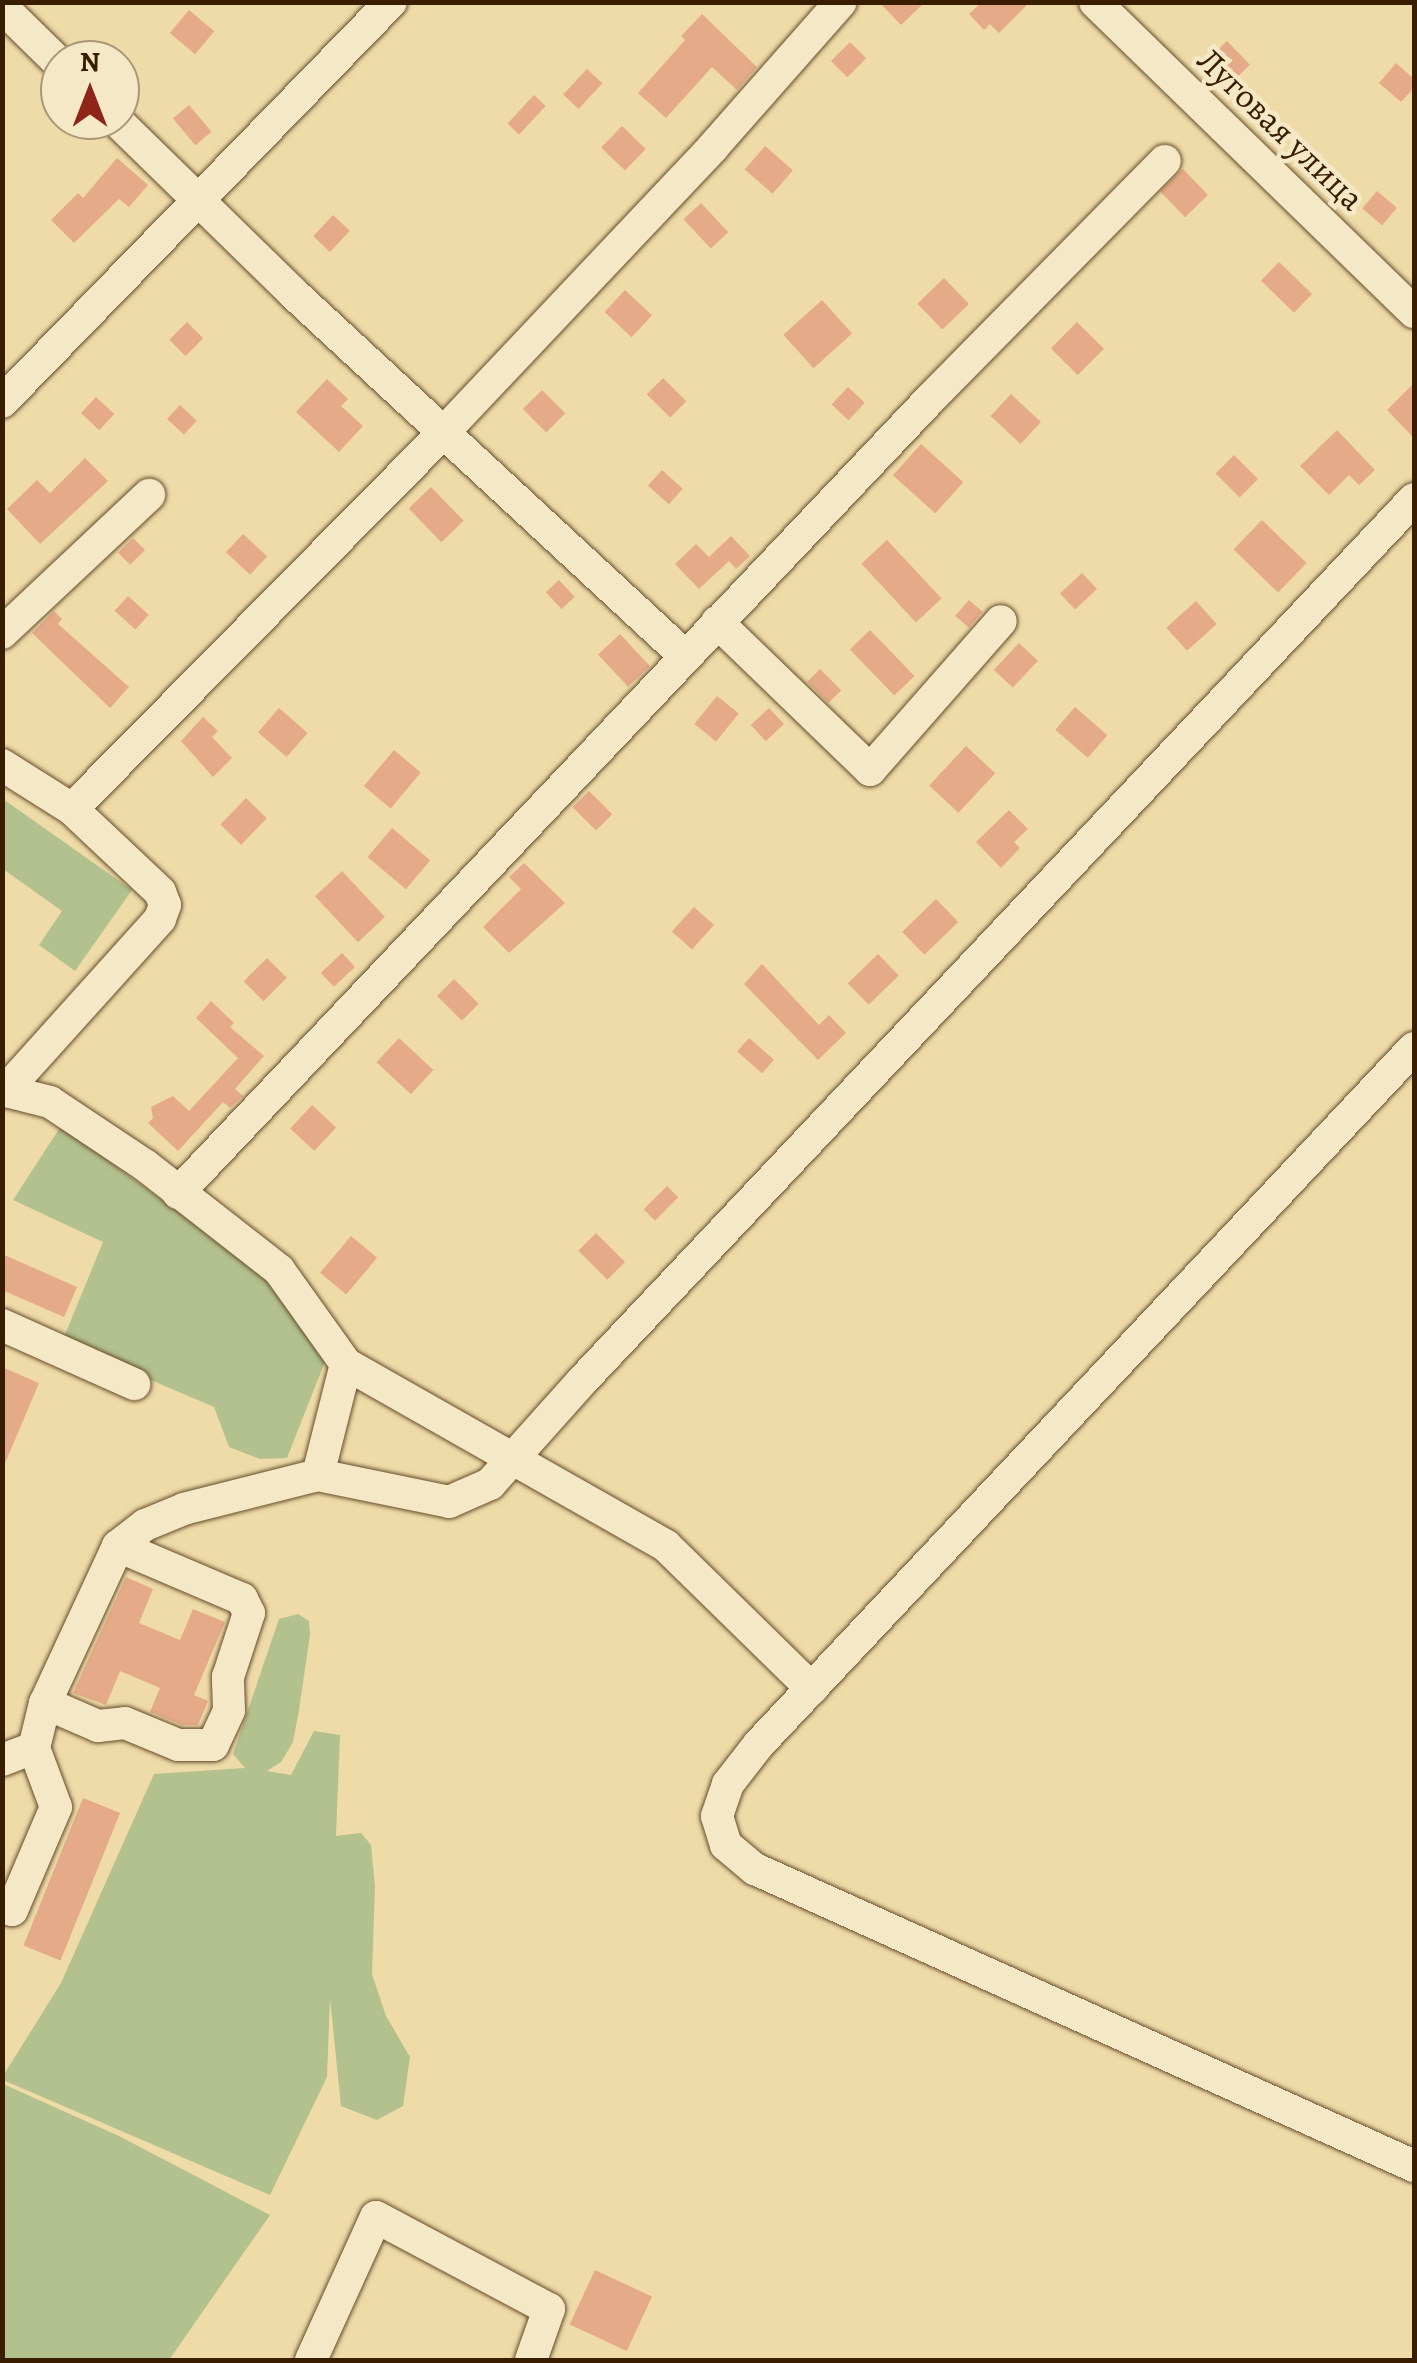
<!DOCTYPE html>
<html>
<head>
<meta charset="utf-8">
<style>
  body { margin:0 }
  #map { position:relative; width:1417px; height:2363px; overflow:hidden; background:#efdba8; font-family:Alegreya,serif }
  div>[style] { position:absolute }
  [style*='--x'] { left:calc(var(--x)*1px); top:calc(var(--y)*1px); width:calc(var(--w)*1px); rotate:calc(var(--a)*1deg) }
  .green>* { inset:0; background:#b2c18d }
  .building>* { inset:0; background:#e5ab88; transform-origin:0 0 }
  .roads { filter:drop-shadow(0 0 2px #664c2b) drop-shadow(0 0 2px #664c2b) }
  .minor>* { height:32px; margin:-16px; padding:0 16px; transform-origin:16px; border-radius:16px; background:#f5e8c6 }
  span { translate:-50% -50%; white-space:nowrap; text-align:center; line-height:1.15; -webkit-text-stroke:9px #f5e8c6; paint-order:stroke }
  .street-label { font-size:35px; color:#381d01 }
  .frame { position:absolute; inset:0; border:5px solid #381d01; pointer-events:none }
  .north { position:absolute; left:40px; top:40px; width:100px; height:100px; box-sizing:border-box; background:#f5e8c6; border:2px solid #a99777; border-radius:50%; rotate:0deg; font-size:28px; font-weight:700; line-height:40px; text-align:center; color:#381d01 }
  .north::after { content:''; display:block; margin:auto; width:35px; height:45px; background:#8f2418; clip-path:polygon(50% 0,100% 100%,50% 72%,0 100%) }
</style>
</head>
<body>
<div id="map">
  <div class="green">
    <i style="clip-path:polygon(3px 799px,132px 890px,75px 971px,39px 945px,62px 911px,3px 869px)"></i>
    <i style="clip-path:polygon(61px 1126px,260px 1272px,326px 1359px,287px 1458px,260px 1459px,229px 1447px,214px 1407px,62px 1342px,103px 1242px,13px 1200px)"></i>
    <i style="clip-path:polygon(298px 1614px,309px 1621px,310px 1635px,299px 1710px,293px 1742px,281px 1762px,267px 1771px,291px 1775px,314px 1731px,340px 1735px,336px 1836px,361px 1833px,371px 1845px,375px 1886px,372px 1974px,386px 2016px,410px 2057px,403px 2106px,377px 2120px,341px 2106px,330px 1998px,327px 2077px,270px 2195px,3px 2080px,3px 2076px,61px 1983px,154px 1774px,245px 1768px,233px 1754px,279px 1619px)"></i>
    <i style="clip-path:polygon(3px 2084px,119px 2136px,270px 2215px,169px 2360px,3px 2360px)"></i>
  </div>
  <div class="building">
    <i style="clip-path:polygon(879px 2px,925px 2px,901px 25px)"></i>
    <i style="clip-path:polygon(982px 2px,1030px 2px,999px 33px,990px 24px,984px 30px,969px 14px)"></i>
    <i style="left:189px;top:10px;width:33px;height:30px;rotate:40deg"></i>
    <i style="clip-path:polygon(702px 14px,757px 67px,737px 90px,712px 67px,666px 118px,638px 93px,685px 40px,681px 36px)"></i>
    <i style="left:1227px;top:41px;width:33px;height:33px;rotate:46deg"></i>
    <i style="left:850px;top:42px;width:23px;height:27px;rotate:45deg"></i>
    <i style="clip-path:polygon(1396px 63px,1414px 79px,1414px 88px,1401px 102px,1379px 83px)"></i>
    <i style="left:587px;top:69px;width:21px;height:35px;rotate:43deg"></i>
    <i style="left:534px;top:95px;width:16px;height:39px;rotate:43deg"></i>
    <i style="left:189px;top:105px;width:35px;height:21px;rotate:50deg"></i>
    <i style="left:622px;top:126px;width:33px;height:30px;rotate:44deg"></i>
    <i style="left:765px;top:146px;width:37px;height:31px;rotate:41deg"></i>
    <i style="clip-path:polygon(117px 158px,148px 185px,129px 207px,119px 199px,74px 243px,51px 220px,78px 193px,83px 198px)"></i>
    <i style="left:1183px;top:169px;width:36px;height:32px;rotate:46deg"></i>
    <i style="left:1377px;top:191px;width:26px;height:23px;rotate:40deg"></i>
    <i style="left:701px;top:203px;width:40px;height:24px;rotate:47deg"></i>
    <i style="left:333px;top:215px;width:23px;height:29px;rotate:43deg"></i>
    <i style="left:1279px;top:262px;width:46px;height:26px;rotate:44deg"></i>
    <i style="left:944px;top:278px;width:36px;height:37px;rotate:46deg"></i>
    <i style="left:625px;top:290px;width:37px;height:30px;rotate:43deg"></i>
    <i style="left:822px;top:300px;width:45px;height:52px;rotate:48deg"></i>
    <i style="left:187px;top:322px;width:23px;height:25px;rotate:45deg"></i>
    <i style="left:1077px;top:322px;width:38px;height:37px;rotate:45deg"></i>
    <i style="left:663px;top:378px;width:33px;height:23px;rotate:45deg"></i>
    <i style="clip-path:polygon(327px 379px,348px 399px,341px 406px,363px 426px,339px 452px,296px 412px)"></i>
    <i style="clip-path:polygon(1414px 383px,1414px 438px,1387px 410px)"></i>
    <i style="left:848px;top:387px;width:23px;height:24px;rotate:43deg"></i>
    <i style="left:542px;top:390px;width:33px;height:27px;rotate:45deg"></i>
    <i style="left:1011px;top:394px;width:41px;height:30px;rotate:43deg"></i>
    <i style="left:96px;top:397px;width:25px;height:22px;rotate:43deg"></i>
    <i style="left:180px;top:405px;width:23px;height:19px;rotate:43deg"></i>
    <i style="clip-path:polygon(1337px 430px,1375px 470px,1359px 485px,1349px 475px,1329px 495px,1300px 466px)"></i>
    <i style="left:921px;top:444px;width:57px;height:42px;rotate:42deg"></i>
    <i style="left:1234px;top:455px;width:34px;height:26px;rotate:45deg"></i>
    <i style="clip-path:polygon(85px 458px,108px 481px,40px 544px,7px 509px,37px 480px,50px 493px)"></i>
    <i style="left:662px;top:470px;width:28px;height:21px;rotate:42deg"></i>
    <i style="left:431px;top:487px;width:47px;height:31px;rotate:46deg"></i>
    <i style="left:1262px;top:520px;width:62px;height:41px;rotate:44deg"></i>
    <i style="left:243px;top:534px;width:33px;height:25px;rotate:43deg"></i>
    <i style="clip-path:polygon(731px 536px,750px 556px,736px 569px,729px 561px,699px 589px,675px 564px,696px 544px,709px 557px)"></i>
    <i style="left:133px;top:538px;width:17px;height:21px;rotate:45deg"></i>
    <i style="left:887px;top:540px;width:80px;height:35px;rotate:47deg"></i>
    <i style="left:1082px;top:573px;width:22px;height:30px;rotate:47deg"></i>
    <i style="left:559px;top:580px;width:23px;height:18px;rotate:47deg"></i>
    <i style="left:128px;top:596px;width:28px;height:20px;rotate:42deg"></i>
    <i style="left:969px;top:600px;width:18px;height:21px;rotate:41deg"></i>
    <i style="left:1196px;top:601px;width:31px;height:40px;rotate:48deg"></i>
    <i style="clip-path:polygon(54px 611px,62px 619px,58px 624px,129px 687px,110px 708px,32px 633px)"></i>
    <i style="left:870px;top:630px;width:64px;height:28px;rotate:46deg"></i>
    <i style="left:620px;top:634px;width:44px;height:30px;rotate:47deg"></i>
    <i style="left:1019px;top:643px;width:26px;height:37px;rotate:43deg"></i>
    <i style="left:820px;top:669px;width:30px;height:18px;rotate:45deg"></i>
    <i style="left:717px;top:696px;width:28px;height:36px;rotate:39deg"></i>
    <i style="left:1075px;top:707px;width:43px;height:30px;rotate:41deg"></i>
    <i style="left:279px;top:708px;width:38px;height:32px;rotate:41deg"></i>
    <i style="left:769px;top:708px;width:22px;height:25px;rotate:47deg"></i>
    <i style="clip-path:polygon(203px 717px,218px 731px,212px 737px,232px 758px,213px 777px,181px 741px)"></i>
    <i style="left:966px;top:746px;width:40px;height:54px;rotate:43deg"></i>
    <i style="left:394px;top:750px;width:35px;height:47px;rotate:40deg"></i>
    <i style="left:589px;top:791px;width:33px;height:23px;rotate:45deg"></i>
    <i style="left:246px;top:798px;width:29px;height:37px;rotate:44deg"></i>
    <i style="clip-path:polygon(1009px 810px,1028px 829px,1014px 842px,1020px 848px,1001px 868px,976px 842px)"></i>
    <i style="left:392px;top:828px;width:50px;height:38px;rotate:40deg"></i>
    <i style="clip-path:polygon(524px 863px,565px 903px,509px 953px,483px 927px,521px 889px,509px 877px)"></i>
    <i style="left:342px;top:871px;width:63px;height:37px;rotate:47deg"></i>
    <i style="left:936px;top:899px;width:32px;height:47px;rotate:46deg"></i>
    <i style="left:694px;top:907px;width:27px;height:33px;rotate:42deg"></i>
    <i style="left:342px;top:953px;width:19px;height:29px;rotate:47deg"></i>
    <i style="left:878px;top:954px;width:30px;height:42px;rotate:46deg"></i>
    <i style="left:267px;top:958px;width:28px;height:33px;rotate:45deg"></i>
    <i style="clip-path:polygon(762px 964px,819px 1025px,829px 1015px,846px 1033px,818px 1060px,744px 984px)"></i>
    <i style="left:454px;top:979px;width:35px;height:24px;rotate:45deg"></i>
    <i style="clip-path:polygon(211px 1001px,234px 1023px,230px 1027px,264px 1056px,235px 1089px,243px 1096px,230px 1108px,223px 1102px,178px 1151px,148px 1123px,153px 1118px,151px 1107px,173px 1096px,189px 1111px,238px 1058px,196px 1018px)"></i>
    <i style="left:399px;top:1038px;width:47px;height:33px;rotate:43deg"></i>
    <i style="left:749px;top:1038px;width:33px;height:18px;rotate:41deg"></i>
    <i style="left:312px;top:1105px;width:33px;height:32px;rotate:43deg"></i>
    <i style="left:667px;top:1186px;width:16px;height:33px;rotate:45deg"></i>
    <i style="left:596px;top:1233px;width:41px;height:25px;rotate:45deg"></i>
    <i style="left:351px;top:1236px;width:34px;height:48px;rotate:40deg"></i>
    <i style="clip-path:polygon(2px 1254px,77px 1287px,64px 1317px,2px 1290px)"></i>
    <i style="clip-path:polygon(2px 1367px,39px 1383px,3px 1468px,2px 1468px)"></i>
    <i style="clip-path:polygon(126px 1577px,153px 1589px,139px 1623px,180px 1640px,193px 1609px,225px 1622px,194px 1695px,208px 1701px,198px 1725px,182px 1725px,150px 1712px,160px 1688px,120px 1671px,106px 1705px,73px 1693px)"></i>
    <i style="left:83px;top:1798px;width:40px;height:159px;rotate:22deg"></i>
    <i style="left:595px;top:2270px;width:63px;height:60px;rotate:25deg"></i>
  </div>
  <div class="roads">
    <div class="minor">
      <i style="--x:1095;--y:2;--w:445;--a:44.2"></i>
      <i style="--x:2;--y:7;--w:81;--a:44.5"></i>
      <i style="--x:116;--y:120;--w:248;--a:44.3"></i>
      <i style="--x:293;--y:293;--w:534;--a:42.8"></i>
      <i style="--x:2;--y:402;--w:558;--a:-45.8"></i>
      <i style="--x:717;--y:622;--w:213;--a:44"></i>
      <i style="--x:870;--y:770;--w:198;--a:-48.7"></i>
      <i style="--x:2;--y:633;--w:202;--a:-43.2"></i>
      <i style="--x:2;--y:765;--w:83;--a:32.2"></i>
      <i style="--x:72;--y:809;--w:121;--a:43.3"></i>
      <i style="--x:160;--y:892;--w:14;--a:69"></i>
      <i style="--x:165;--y:905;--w:15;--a:110"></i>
      <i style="--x:160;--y:919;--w:232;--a:132"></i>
      <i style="--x:72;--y:809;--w:528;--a:-45.38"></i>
      <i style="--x:443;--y:433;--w:393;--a:-46.6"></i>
      <i style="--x:713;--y:147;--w:193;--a:-48.6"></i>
      <i style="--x:1414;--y:1048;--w:956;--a:133.26"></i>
      <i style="--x:759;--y:1744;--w:51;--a:127.8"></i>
      <i style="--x:728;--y:1784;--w:34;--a:109"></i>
      <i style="--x:717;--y:1816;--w:30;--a:73"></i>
      <i style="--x:726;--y:1845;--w:38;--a:40"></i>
      <i style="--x:755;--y:1869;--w:723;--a:24.26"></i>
      <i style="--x:2;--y:1090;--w:49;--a:14"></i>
      <i style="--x:50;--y:1102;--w:115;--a:33.7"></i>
      <i style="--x:146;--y:1166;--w:169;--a:38"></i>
      <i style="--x:279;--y:1270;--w:115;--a:54.5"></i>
      <i style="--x:346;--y:1364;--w:114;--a:104.2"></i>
      <i style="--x:318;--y:1475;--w:138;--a:165.8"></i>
      <i style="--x:184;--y:1509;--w:42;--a:157.7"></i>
      <i style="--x:145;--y:1525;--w:34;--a:142"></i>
      <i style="--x:118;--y:1546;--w:173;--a:114.9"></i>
      <i style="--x:45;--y:1703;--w:46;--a:103.7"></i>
      <i style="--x:34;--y:1748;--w:63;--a:69.6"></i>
      <i style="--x:56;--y:1807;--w:112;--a:113.1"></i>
      <i style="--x:12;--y:1910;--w:11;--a:-158"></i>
      <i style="--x:178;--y:1193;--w:1095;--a:-46.55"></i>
      <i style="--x:931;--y:398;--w:333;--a:-45.4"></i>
      <i style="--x:2;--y:1325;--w:145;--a:24.1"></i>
      <i style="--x:346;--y:1364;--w:368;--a:29.6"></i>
      <i style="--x:666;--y:1546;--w:204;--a:44.4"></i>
      <i style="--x:318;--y:1475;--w:134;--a:11.6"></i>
      <i style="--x:449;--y:1502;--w:45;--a:-23.7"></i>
      <i style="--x:490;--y:1484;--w:140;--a:-48.2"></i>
      <i style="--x:583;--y:1380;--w:1211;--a:-46.67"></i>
      <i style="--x:45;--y:1703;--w:58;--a:23.5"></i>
      <i style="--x:98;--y:1726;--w:27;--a:-6"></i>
      <i style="--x:125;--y:1723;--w:57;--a:22.5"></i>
      <i style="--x:178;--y:1745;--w:35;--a:0"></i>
      <i style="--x:213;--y:1745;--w:38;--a:-65"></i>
      <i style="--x:229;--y:1710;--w:33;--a:-92"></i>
      <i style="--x:228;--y:1677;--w:67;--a:-71.8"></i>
      <i style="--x:249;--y:1613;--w:16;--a:-117"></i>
      <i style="--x:242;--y:1599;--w:135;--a:-156.9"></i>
      <i style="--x:2;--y:1760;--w:34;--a:-21"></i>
      <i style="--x:311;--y:2360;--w:157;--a:-65.6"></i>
      <i style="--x:376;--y:2217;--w:196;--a:28"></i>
      <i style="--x:549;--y:2309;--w:54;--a:109.4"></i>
    </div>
  </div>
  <div class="street-label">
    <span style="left:1281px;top:129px;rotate:44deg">Луговая улица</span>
  </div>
  <div class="frame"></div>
  <div class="north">N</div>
</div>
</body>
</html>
